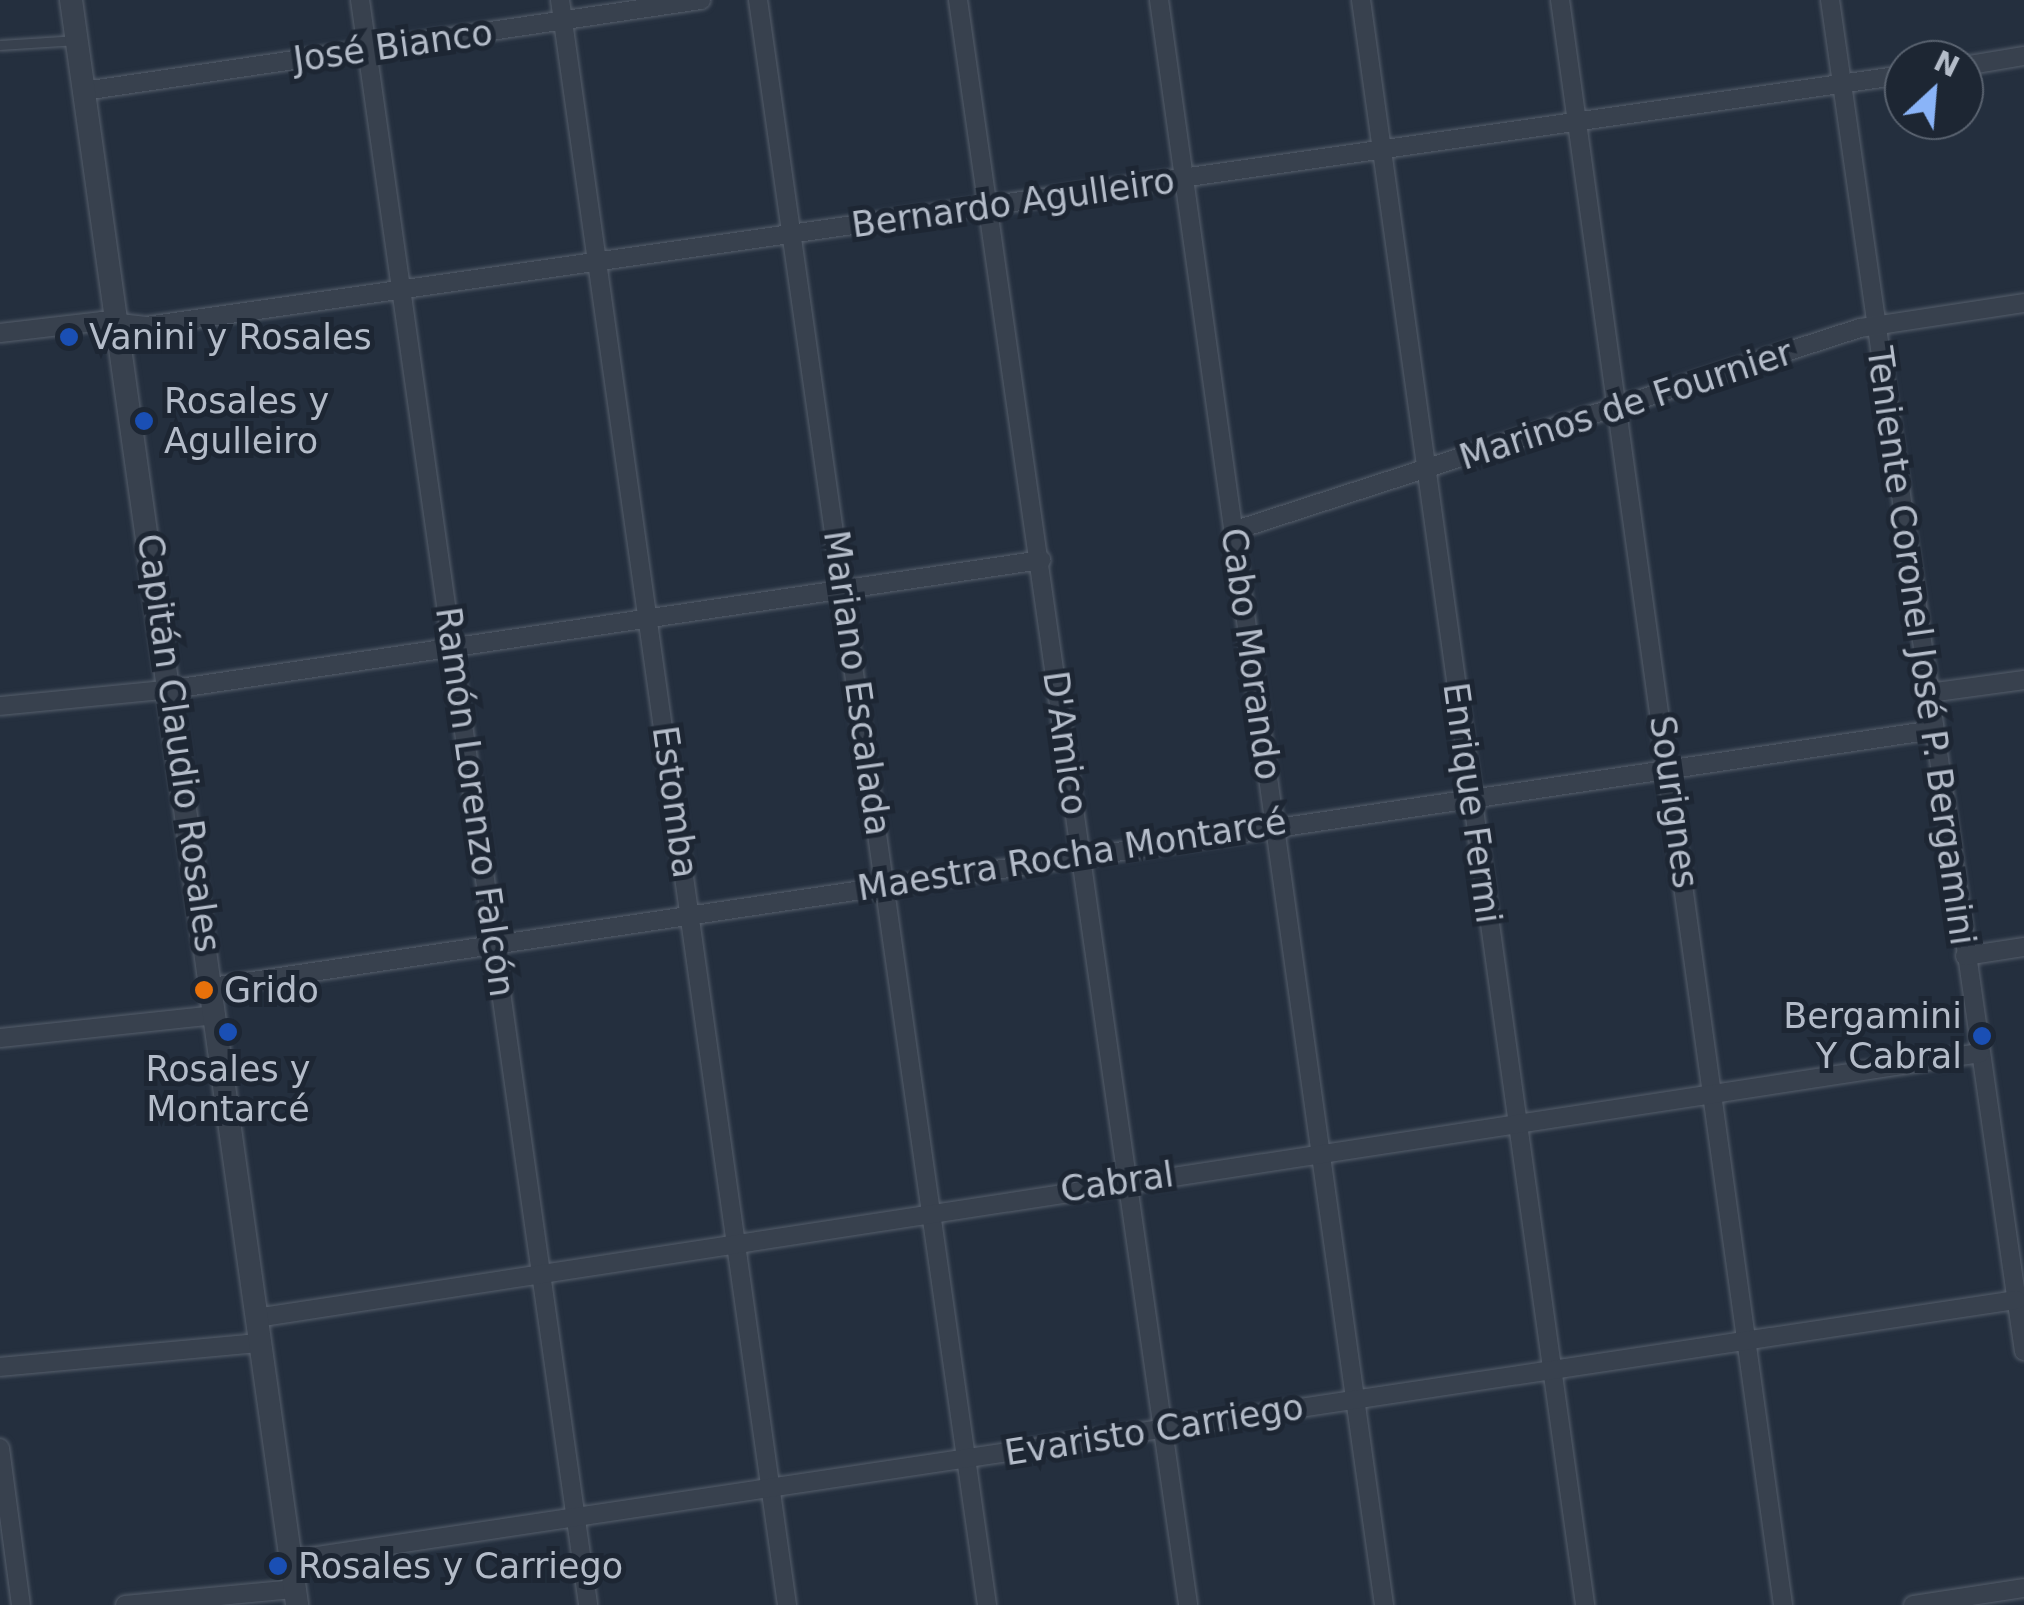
<!DOCTYPE html>
<html>
<head>
<meta charset="utf-8">
<style>
  body { margin:0 }
  #map { position:relative; width:2024px; height:1605px; overflow:hidden; background:#242f3e; font-family:"DejaVu Sans",sans-serif }
  div>[style] { position:absolute }
  [style*='--x'] { left:calc(var(--x)*1px); top:calc(var(--y)*1px); width:calc(var(--w)*1px); rotate:calc(var(--a)*1deg) }
  .roads { filter:drop-shadow(0 0 2px #565f6c) drop-shadow(0 0 2px #565f6c) }
  .service>* { height:9px; margin:-4.5px; padding:0 4.5px; transform-origin:4.5px; border-radius:4.5px; background:#38414e }
  .minor>* { height:18px; margin:-9px; padding:0 9px; transform-origin:9px; border-radius:9px; background:#38414e }
  .tertiary>* { height:22px; margin:-11px; padding:0 11px; transform-origin:11px; border-radius:11px; background:#38414e }
  .dots>* { width:28px; height:28px; translate:-50% -50%; box-sizing:border-box; border:5px solid #1d2633; border-radius:50% }
  span { translate:-50% -50%; white-space:nowrap; text-align:center; line-height:1.15; -webkit-text-stroke:10px #1d2633; paint-order:stroke }
  .street-label { font-size:35px; color:#b4bcc9 }
  .poi-label { font-size:35px; color:#b4bcc9 }
  .left { translate:0 -50%; text-align:left }
  .right { translate:-100% -50%; text-align:right }
  .north { position:absolute; left:1884px; top:40px; width:100px; height:100px; box-sizing:border-box; background:#1d2633; border:2px solid #59626f; border-radius:50%; rotate:26deg; font-size:28px; font-weight:700; line-height:40px; text-align:center; color:#b4bcc9 }
  .north::after { content:''; display:block; margin:auto; width:35px; height:45px; background:#8ab4f8; clip-path:polygon(50% 0,100% 100%,50% 72%,0 100%) }
</style>
</head>
<body>
<div id="map">
  <div class="roads">
    <div class="service">
      <i style="--x:0;--y:45;--w:77;--a:-3.7"></i>
    </div>
    <div class="minor">
      <i style="--x:360;--y:0;--w:1621;--a:81.91"></i>
      <i style="--x:560;--y:0;--w:1621;--a:81.95"></i>
      <i style="--x:758;--y:0;--w:1621;--a:81.88"></i>
      <i style="--x:958;--y:0;--w:1621;--a:81.84"></i>
      <i style="--x:1159;--y:0;--w:1621;--a:82.02"></i>
      <i style="--x:1361;--y:0;--w:1621;--a:82.05"></i>
      <i style="--x:1560;--y:0;--w:1620;--a:82.09"></i>
      <i style="--x:1830;--y:0;--w:1365;--a:81.83"></i>
      <i style="--x:1964;--y:66;--w:61;--a:-9.5"></i>
      <i style="--x:84;--y:91;--w:624;--a:-8.39"></i>
      <i style="--x:0;--y:333;--w:103;--a:-6.7"></i>
      <i style="--x:102;--y:321;--w:44;--a:6.5"></i>
      <i style="--x:146;--y:326;--w:1776;--a:-8.13"></i>
      <i style="--x:1233;--y:531;--w:659;--a:-17.94"></i>
      <i style="--x:1860;--y:328;--w:166;--a:-8.7"></i>
      <i style="--x:1929;--y:693;--w:96;--a:-7.8"></i>
      <i style="--x:0;--y:706;--w:174;--a:-5.6"></i>
      <i style="--x:173;--y:689;--w:878;--a:-8.45"></i>
      <i style="--x:1965;--y:956;--w:60;--a:-8.7"></i>
      <i style="--x:212;--y:987;--w:1741;--a:-8.49"></i>
      <i style="--x:0;--y:1038;--w:215;--a:-6.1"></i>
      <i style="--x:256;--y:1318;--w:1744;--a:-8.74"></i>
      <i style="--x:0;--y:1367;--w:261;--a:-5.3"></i>
      <i style="--x:0;--y:1448;--w:158;--a:82.4"></i>
      <i style="--x:291;--y:1560;--w:1745;--a:-8.57"></i>
      <i style="--x:125;--y:1605;--w:171;--a:-5.4"></i>
      <i style="--x:1913;--y:1605;--w:112;--a:-8.7"></i>
    </div>
    <div class="tertiary">
      <i style="--x:71;--y:0;--w:1621;--a:81.98"></i>
    </div>
  </div>
  <div class="dots">
    <i style="left:69px;top:337px;background:#1a4fb4"></i>
    <i style="left:144px;top:421px;background:#1a4fb4"></i>
    <i style="left:204px;top:990px;background:#e8710a"></i>
    <i style="left:228px;top:1032px;background:#1a4fb4"></i>
    <i style="left:1982px;top:1036px;background:#1a4fb4"></i>
    <i style="left:278px;top:1566px;background:#1a4fb4"></i>
  </div>
  <div class="street-label">
    <span style="left:393px;top:46px;rotate:-8deg">José Bianco</span>
    <span style="left:1013px;top:203px;rotate:-8deg">Bernardo Agulleiro</span>
    <span style="left:1626px;top:405px;rotate:-18deg">Marinos de Fournier</span>
    <span style="left:1921px;top:646px;rotate:82deg">Teniente Coronel José P. Bergamini</span>
    <span style="left:1251px;top:654px;rotate:82deg">Cabo Morando</span>
    <span style="left:857px;top:683px;rotate:82deg">Mariano Escalada</span>
    <span style="left:179px;top:743px;rotate:82deg">Capitán Claudio Rosales</span>
    <span style="left:1065px;top:743px;rotate:82deg">D'Amico</span>
    <span style="left:475px;top:802px;rotate:82deg">Ramón Lorenzo Falcón</span>
    <span style="left:675px;top:802px;rotate:82deg">Estomba</span>
    <span style="left:1674px;top:802px;rotate:82deg">Sourignes</span>
    <span style="left:1472px;top:803px;rotate:82deg">Enrique Fermi</span>
    <span style="left:1072px;top:855px;rotate:-9deg">Maestra Rocha Montarcé</span>
    <span style="left:1117px;top:1182px;rotate:-8deg">Cabral</span>
    <span style="left:1154px;top:1430px;rotate:-9deg">Evaristo Carriego</span>
  </div>
  <div class="poi-label">
    <span class="left" style="left:89px;top:337px">Vanini y Rosales</span>
    <span class="left" style="left:164px;top:421px">Rosales y<br>Agulleiro</span>
    <span class="left" style="left:224px;top:990px">Grido</span>
    <span class="right" style="left:1962px;top:1036px">Bergamini<br>Y Cabral</span>
    <span style="left:228px;top:1089px">Rosales y<br>Montarcé</span>
    <span class="left" style="left:298px;top:1566px">Rosales y Carriego</span>
  </div>
  <div class="north">N</div>
</div>
</body>
</html>
